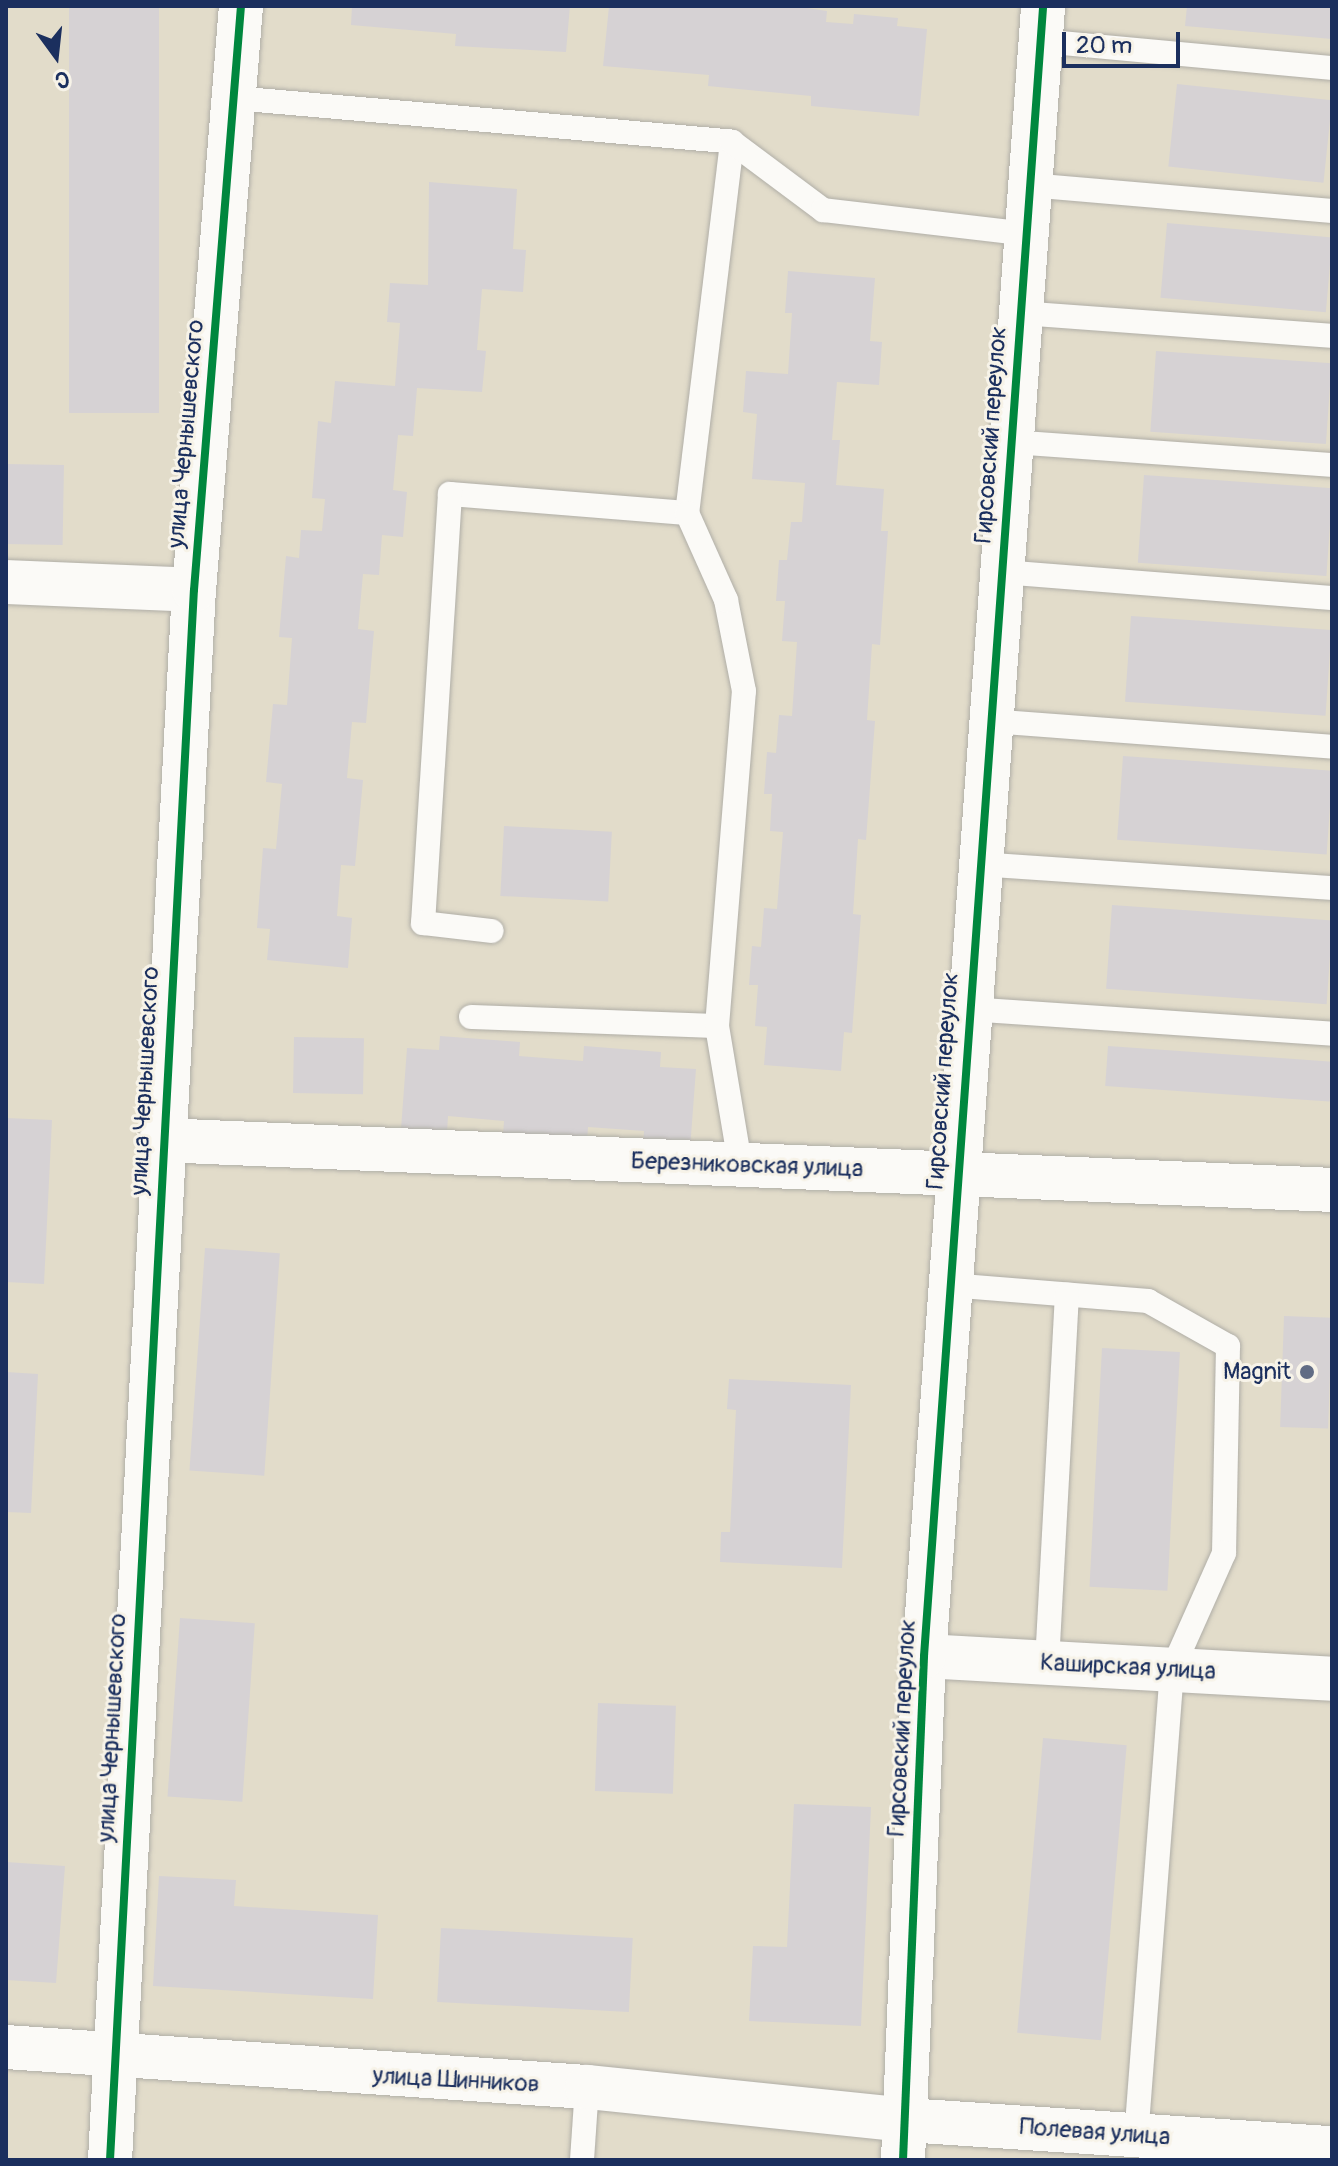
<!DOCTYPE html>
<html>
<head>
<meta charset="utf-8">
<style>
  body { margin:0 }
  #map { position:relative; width:1338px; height:2166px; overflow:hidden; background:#e2dcca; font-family:Pangolin,sans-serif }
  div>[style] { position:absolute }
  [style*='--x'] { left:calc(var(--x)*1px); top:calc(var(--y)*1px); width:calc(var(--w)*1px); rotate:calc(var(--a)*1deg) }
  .building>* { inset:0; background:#d6d2d4; transform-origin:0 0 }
  .roads { filter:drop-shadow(0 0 2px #b0aea7) drop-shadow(0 0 2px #b0aea7) }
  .lane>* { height:24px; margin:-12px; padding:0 12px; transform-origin:12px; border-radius:12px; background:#fbfaf7 }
  .street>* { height:44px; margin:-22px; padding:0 22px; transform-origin:22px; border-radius:22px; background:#fbfaf7 }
  .cycleway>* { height:8px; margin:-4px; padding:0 4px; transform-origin:4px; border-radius:4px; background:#00873e }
  .dots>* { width:22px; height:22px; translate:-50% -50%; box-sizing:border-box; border:4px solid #f7f3e8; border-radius:50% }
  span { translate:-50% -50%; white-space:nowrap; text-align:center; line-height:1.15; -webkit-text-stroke:6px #f7f3e8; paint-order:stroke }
  .street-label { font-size:24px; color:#1b2f5e }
  .poi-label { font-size:24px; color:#1b2f5e }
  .right { translate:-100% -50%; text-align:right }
  .frame { position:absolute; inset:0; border:8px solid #1b2f5e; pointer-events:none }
  .north { position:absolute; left:16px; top:16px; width:80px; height:80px; -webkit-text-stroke:6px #f7f3e8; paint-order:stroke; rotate:165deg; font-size:22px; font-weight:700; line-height:32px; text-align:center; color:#1b2f5e }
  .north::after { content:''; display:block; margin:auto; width:28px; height:36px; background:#1b2f5e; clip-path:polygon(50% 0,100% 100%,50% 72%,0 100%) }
  .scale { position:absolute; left:1062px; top:32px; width:118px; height:36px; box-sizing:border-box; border:4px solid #1b2f5e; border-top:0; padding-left:10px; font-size:24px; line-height:28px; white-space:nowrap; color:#1b2f5e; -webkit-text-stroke:6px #f7f3e8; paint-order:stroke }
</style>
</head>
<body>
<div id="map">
  <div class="building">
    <i style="left:69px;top:6px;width:90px;height:407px"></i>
    <i style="clip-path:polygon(352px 6px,570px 6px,566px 52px,455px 46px,456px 34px,351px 25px)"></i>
    <i style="clip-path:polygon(609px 6px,793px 6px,827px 11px,826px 22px,853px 24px,854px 14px,898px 18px,897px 26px,927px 29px,919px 116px,811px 106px,811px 96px,708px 86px,709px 75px,603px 66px)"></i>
    <i style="clip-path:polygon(1187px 6px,1332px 6px,1332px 39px,1185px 26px)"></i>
    <i style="left:1177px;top:84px;width:156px;height:83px;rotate:6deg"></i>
    <i style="clip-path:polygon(429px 182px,517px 189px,513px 249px,526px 250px,523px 292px,482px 289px,477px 350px,486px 351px,482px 392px,417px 388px,413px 436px,398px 435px,393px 490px,407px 492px,403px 537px,382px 535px,379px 575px,363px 574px,358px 629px,374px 631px,366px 723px,352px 722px,347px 778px,363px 780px,355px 866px,341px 865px,337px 916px,352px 918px,348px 968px,267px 960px,270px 929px,257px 928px,263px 848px,276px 849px,282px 784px,266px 782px,273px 704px,287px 705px,292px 638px,279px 637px,286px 556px,299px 558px,301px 530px,322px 531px,325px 499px,312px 498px,318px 421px,331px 423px,335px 381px,395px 386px,400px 323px,387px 322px,390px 283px,428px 285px)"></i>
    <i style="left:1167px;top:223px;width:166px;height:75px;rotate:5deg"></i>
    <i style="clip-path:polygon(788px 271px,875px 278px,870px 341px,882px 342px,879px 385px,837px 382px,832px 440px,840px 440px,836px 485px,884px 489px,881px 531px,888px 531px,880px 645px,872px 644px,867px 720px,875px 721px,866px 840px,858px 839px,853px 914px,861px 915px,852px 1033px,844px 1032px,841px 1071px,764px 1065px,767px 1027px,755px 1026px,758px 985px,749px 985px,752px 946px,761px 947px,764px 908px,777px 909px,783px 832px,770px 831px,772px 794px,764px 794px,767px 752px,776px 753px,779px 715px,792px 716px,797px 642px,782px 641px,785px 601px,776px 601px,779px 560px,787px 560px,791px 522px,802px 522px,805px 483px,752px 479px,757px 414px,743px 412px,746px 371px,788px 374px,792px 313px,785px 313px)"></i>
    <i style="left:1156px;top:351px;width:176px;height:81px;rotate:4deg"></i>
    <i style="left:6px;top:464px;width:58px;height:80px;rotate:1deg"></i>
    <i style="left:1144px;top:475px;width:189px;height:88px;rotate:4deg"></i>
    <i style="left:1131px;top:616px;width:201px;height:86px;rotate:4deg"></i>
    <i style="left:1123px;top:756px;width:210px;height:84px;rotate:4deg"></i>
    <i style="left:504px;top:826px;width:108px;height:70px;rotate:3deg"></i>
    <i style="left:1112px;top:905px;width:221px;height:84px;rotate:4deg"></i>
    <i style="clip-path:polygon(440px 1036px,520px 1042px,519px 1056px,583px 1061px,584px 1046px,661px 1052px,660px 1067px,696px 1069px,690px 1149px,643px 1146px,644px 1131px,588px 1127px,587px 1142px,503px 1136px,504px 1121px,448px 1116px,447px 1133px,401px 1129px,407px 1048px,439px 1050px)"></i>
    <i style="left:294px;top:1037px;width:70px;height:56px;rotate:1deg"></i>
    <i style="left:1108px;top:1046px;width:225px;height:40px;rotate:4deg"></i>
    <i style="clip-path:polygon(6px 1118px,52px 1120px,44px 1284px,6px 1282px)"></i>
    <i style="left:205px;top:1248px;width:75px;height:223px;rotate:4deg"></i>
    <i style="left:1284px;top:1316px;width:48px;height:111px;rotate:2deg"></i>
    <i style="left:1102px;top:1348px;width:78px;height:239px;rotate:3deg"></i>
    <i style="clip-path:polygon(6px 1372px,38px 1374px,31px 1513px,6px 1512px)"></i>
    <i style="clip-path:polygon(729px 1379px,851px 1385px,842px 1568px,720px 1562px,721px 1532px,730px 1532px,736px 1410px,727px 1409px)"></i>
    <i style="left:180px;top:1618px;width:75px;height:179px;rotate:4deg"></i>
    <i style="left:598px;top:1703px;width:78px;height:88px;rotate:2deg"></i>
    <i style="left:1043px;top:1738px;width:84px;height:296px;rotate:5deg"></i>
    <i style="clip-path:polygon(794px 1804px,871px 1807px,861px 2026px,749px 2021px,753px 1946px,787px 1947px)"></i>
    <i style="clip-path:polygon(6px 1862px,65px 1866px,56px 1983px,6px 1980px)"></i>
    <i style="clip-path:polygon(159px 1876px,236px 1880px,234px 1906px,378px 1915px,373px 1999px,153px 1986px)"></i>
    <i style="left:441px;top:1928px;width:192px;height:74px;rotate:3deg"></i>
  </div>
  <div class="roads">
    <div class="lane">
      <i style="--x:1040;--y:41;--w:293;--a:5.3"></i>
      <i style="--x:234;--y:98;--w:500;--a:5"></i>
      <i style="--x:732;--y:142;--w:374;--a:96.9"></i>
      <i style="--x:687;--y:513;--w:238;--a:-175.4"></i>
      <i style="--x:450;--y:494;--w:430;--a:93.6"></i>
      <i style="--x:423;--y:923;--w:69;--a:6.6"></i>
      <i style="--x:732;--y:142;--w:114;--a:36.8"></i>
      <i style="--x:823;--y:210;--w:204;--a:6.7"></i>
      <i style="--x:1029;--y:185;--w:304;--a:4.9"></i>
      <i style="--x:1020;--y:313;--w:313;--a:4.2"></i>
      <i style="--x:1011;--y:442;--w:322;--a:4.1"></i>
      <i style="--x:1001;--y:572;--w:332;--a:4.5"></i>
      <i style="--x:990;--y:721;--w:343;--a:4.3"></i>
      <i style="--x:979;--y:864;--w:354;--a:3.9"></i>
      <i style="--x:969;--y:1009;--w:364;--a:3.9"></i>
      <i style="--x:471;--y:1017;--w:246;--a:2.1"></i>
      <i style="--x:717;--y:1026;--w:336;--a:-85.4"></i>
      <i style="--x:744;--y:691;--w:93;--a:-101.2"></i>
      <i style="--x:726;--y:600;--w:95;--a:-114.1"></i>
      <i style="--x:717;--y:1026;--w:140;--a:80.5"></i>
      <i style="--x:949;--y:1285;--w:200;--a:4.6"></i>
      <i style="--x:1148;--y:1301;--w:92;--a:29.4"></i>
      <i style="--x:1228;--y:1346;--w:207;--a:91.1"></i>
      <i style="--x:1224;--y:1553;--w:128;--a:114"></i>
      <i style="--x:1172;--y:1670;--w:466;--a:94.4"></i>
      <i style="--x:1047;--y:1663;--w:369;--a:-86.9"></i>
      <i style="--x:582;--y:2160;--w:73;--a:-86.1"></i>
    </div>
    <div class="street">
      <i style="--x:6;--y:582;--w:188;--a:2.4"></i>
      <i style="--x:161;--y:1140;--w:1172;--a:2.44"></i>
      <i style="--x:924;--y:1656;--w:409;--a:3.2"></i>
      <i style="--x:6;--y:2047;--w:582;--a:3.94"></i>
      <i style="--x:587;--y:2087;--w:321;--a:5.9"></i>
      <i style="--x:906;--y:2120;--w:427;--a:3.8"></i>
      <i style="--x:110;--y:2160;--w:1572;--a:-86.94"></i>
      <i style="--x:194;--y:590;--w:586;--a:-85.4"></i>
      <i style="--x:903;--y:2160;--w:504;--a:-87.61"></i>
      <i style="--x:924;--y:1656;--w:1654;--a:-85.87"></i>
    </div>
  </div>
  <div class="cycleway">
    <i style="--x:110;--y:2160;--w:1572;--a:-86.94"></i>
    <i style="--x:194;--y:590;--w:586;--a:-85.4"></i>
    <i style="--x:903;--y:2160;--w:504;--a:-87.61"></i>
    <i style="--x:924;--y:1656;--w:1654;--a:-85.87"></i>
  </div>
  <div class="dots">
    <i style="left:1307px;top:1372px;background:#616c84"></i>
  </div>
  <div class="street-label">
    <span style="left:186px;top:434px;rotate:-85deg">улица Чернышевского</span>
    <span style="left:991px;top:435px;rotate:-86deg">Гирсовский переулок</span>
    <span style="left:145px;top:1081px;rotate:-87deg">улица Чернышевского</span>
    <span style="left:943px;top:1081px;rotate:-86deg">Гирсовский переулок</span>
    <span style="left:747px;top:1165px;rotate:2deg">Березниковская улица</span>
    <span style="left:1128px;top:1667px;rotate:3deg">Каширская улица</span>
    <span style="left:112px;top:1728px;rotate:-87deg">улица Чернышевского</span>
    <span style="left:902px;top:1728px;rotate:-87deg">Гирсовский переулок</span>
    <span style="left:456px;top:2080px;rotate:3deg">улица Шинников</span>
    <span style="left:1095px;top:2132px;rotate:4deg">Полевая улица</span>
  </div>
  <div class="poi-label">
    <span class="right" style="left:1291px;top:1372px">Magnit</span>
  </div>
  <div class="frame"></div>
  <div class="north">С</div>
  <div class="scale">20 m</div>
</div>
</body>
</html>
